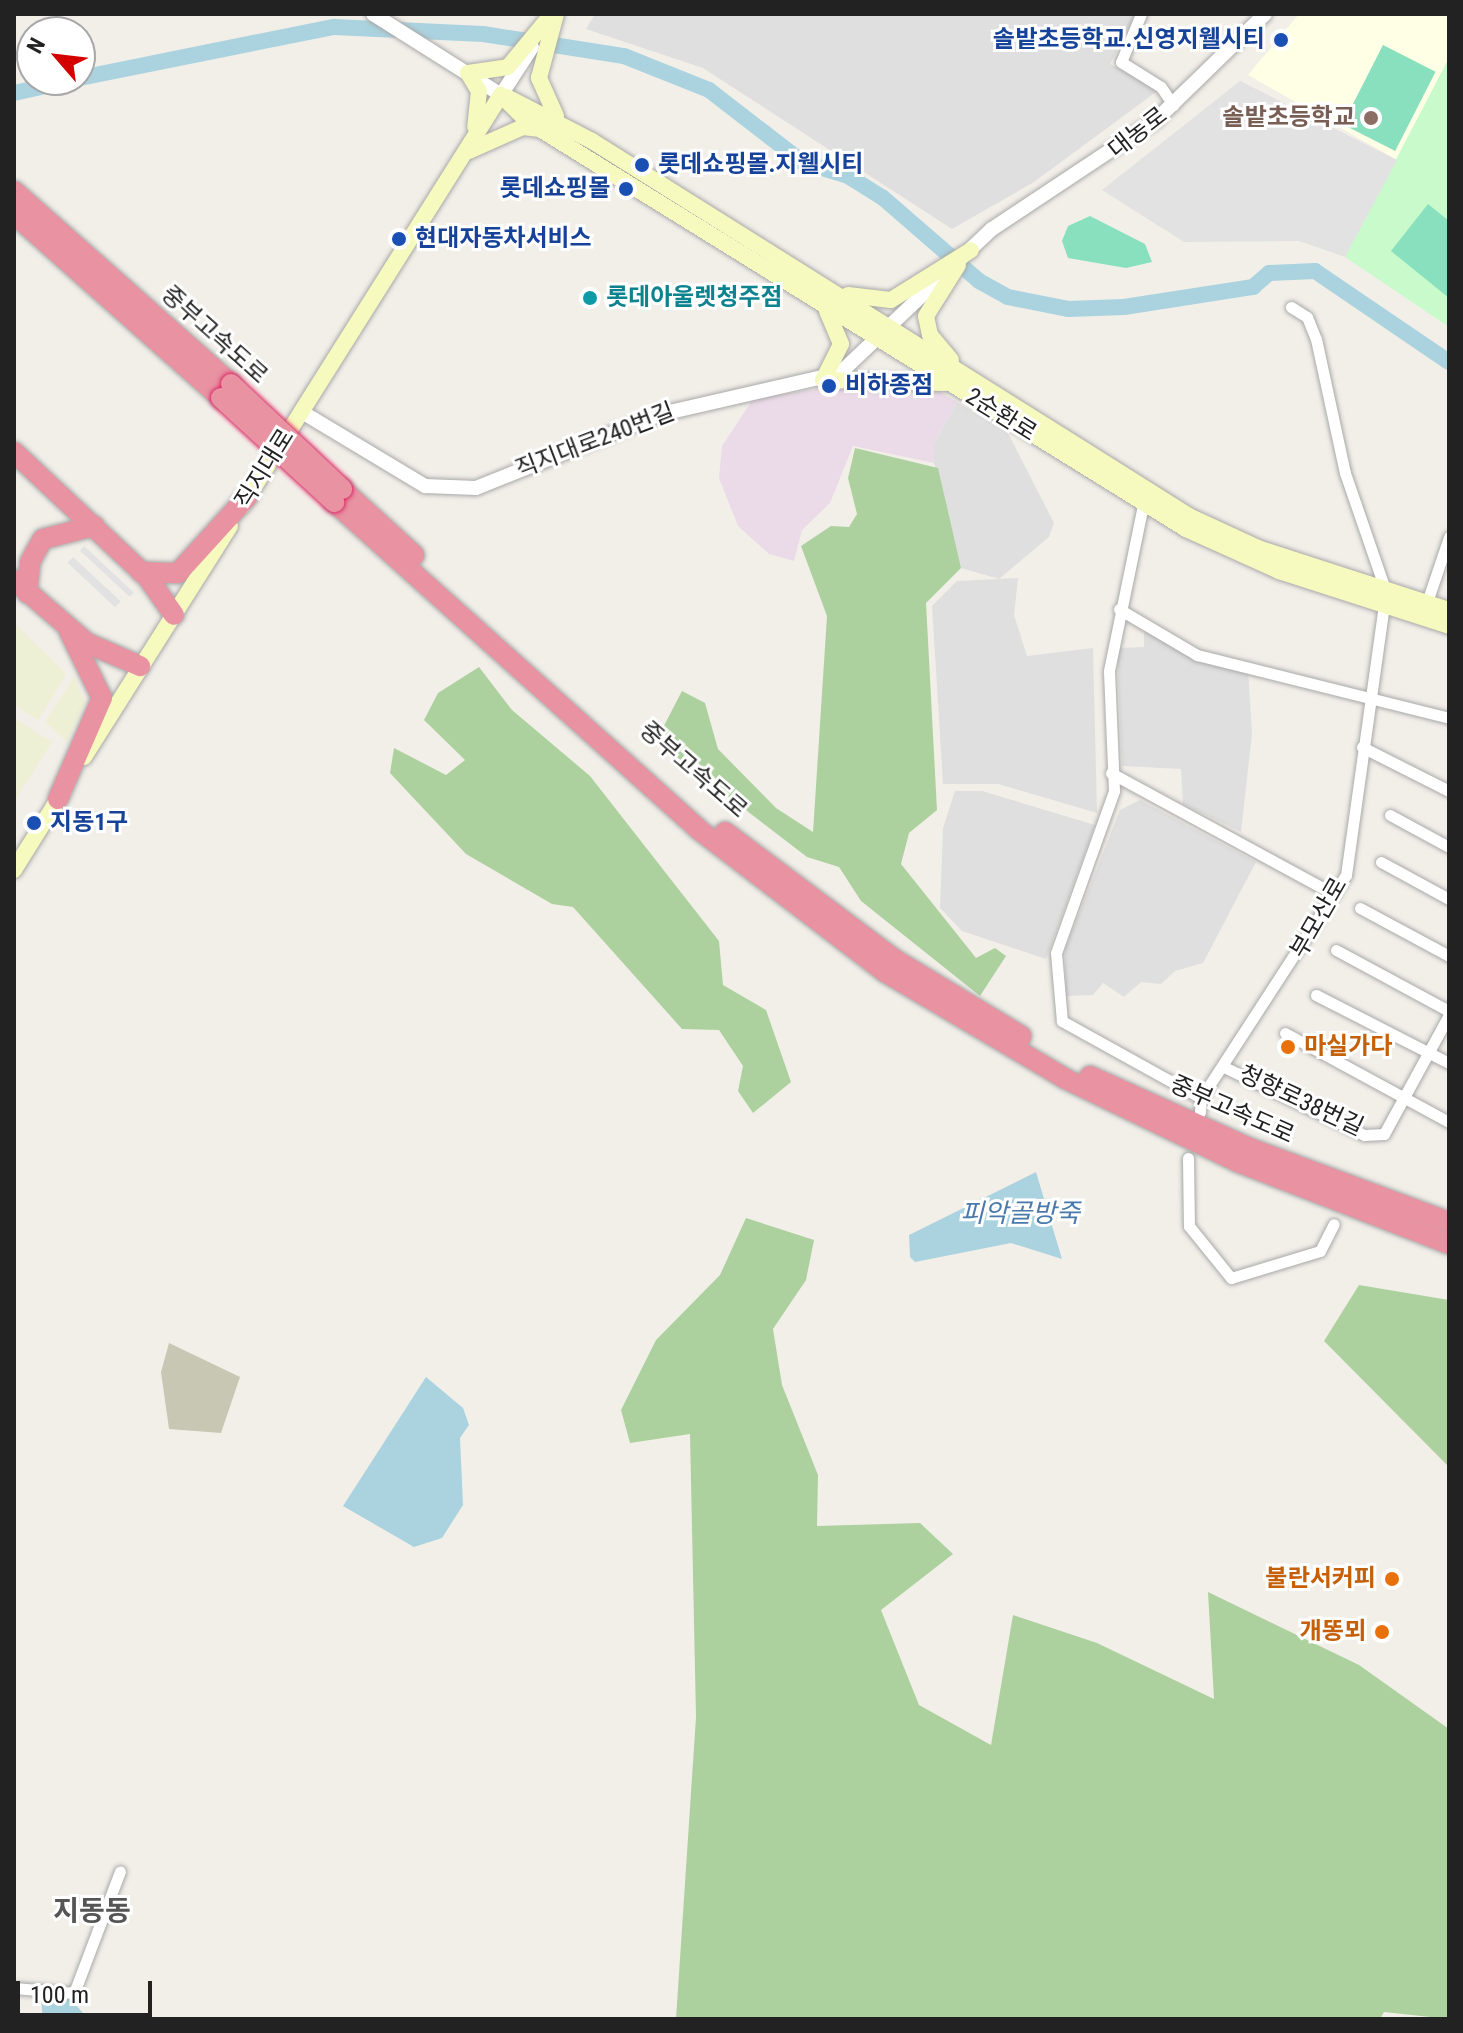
<!DOCTYPE html>
<html>
<head>
<meta charset="utf-8">
<style>
  body { margin:0 }
  #map { position:relative; width:1463px; height:2033px; overflow:hidden; background:#f2efe9; font-family:"Roboto Condensed","Noto Sans KR",sans-serif }
  div>[style] { position:absolute }
  [style*='--x'] { left:calc(var(--x)*1px); top:calc(var(--y)*1px); width:calc(var(--w)*1px); rotate:calc(var(--a)*1deg) }
  .residential>* { inset:0; background:#e0dfdf }
  .industrial>* { inset:0; background:#ebdbe8 }
  .education>* { inset:0; background:#ffffe5 }
  .construction>* { inset:0; background:#c7c7b4 }
  .farmland>* { inset:0; background:#eef0d5 }
  .forest>* { inset:0; background:#add19e }
  .park>* { inset:0; background:#c8facc }
  .pitch>* { inset:0; background:#88e0be; transform-origin:0 0 }
  .parking>* { inset:0; background:#e2e2e2; transform-origin:0 0 }
  .water>* { inset:0; background:#aad3df }
  .river>* { height:16px; margin:-8px; padding:0 8px; transform-origin:8px; border-radius:8px; background:#aad3df }
  .roads { filter:drop-shadow(0 0 2px #a9a9a9) drop-shadow(0 0 2px #a9a9a9) }
  .minor>* { height:11px; margin:-5.5px; padding:0 5.5px; transform-origin:5.5px; border-radius:5.5px; background:#fff }
  .tertiary>* { height:14px; margin:-7px; padding:0 7px; transform-origin:7px; border-radius:7px; background:#fff }
  .secondary>* { height:16px; margin:-8px; padding:0 8px; transform-origin:8px; border-radius:8px; background:#f7fabf }
  .motorway>* { height:20px; margin:-10px; padding:0 10px; transform-origin:10px; border-radius:10px; background:#e892a2 }
  .bridges { filter:drop-shadow(0 0 2px #dc2a67) drop-shadow(0 0 2px #dc2a67) }
  .motorway-bridge>* { height:20px; margin:-10px; padding:0 10px; transform-origin:10px; border-radius:10px; background:#e892a2 }
  .dots>* { width:22px; height:22px; translate:-50% -50%; box-sizing:border-box; border:4px solid #fff; border-radius:50% }
  span { translate:-50% -50%; white-space:nowrap; text-align:center; line-height:1.15; -webkit-text-stroke:6px #fff; paint-order:stroke }
  .transit-label { font-size:24px; color:#164399; font-weight:700 }
  .right { translate:-100% -50%; text-align:right }
  .left { translate:0 -50%; text-align:left }
  .education-label { font-size:24px; color:#785e54; font-weight:700 }
  .street-label { font-size:24px; color:#222 }
  .culture-label { font-size:24px; color:#0d838f; font-weight:700 }
  .food-label { font-size:24px; color:#c56008; font-weight:700 }
  .water-label { font-size:26px; color:#4a7aab; font-style:italic }
  .quarter-label { font-size:28px; color:#555; font-weight:700 }
  .frame { position:absolute; inset:0; border:16px solid #222; pointer-events:none }
  .north { position:absolute; left:16px; top:16px; width:80px; height:80px; box-sizing:border-box; background:#fff; border:2px solid #a7a7a7; border-radius:50%; rotate:298deg; font-size:22px; font-weight:700; line-height:32px; text-align:center; color:#222 }
  .north::after { content:''; display:block; margin:auto; width:28px; height:36px; background:#d40000; clip-path:polygon(50% 0,100% 100%,50% 72%,0 100%) }
  .scale { position:absolute; left:16px; top:1981px; width:136px; height:36px; box-sizing:border-box; border:4px solid #222; border-top:0; padding-left:10px; font-size:24px; line-height:28px; white-space:nowrap; color:#222; -webkit-text-stroke:6px #fff; paint-order:stroke }
</style>
</head>
<body>
<div id="map">
  <div class="residential">
    <i style="clip-path:polygon(595px 14px,1136px 14px,1110px 64px,1160px 89px,1034px 182px,952px 229px,703px 68px,586px 29px)"></i>
    <i style="clip-path:polygon(957px 402px,1008px 433px,1054px 523px,1049px 537px,999px 579px,961px 568px,934px 463px,934px 443px)"></i>
    <i style="clip-path:polygon(1018px 578px,1014px 615px,1027px 656px,1093px 648px,1097px 813px,998px 784px,943px 784px,932px 606px,957px 581px)"></i>
    <i style="clip-path:polygon(1144px 627px,1248px 669px,1252px 734px,1241px 832px,1183px 804px,1181px 769px,1122px 766px,1117px 648px,1144px 647px)"></i>
    <i style="clip-path:polygon(955px 791px,982px 791px,1095px 825px,1046px 959px,962px 931px,940px 908px,943px 828px)"></i>
    <i style="clip-path:polygon(1140px 800px,1256px 862px,1203px 963px,1175px 971px,1161px 984px,1141px 982px,1124px 997px,1103px 983px,1093px 995px,1066px 996px,1065px 950px,1120px 810px)"></i>
  </div>
  <div class="industrial">
    <i style="clip-path:polygon(842px 385px,929px 385px,957px 402px,934px 443px,934px 463px,853px 446px,830px 503px,802px 530px,794px 561px,769px 554px,738px 526px,719px 478px,722px 446px,753px 399px)"></i>
  </div>
  <div class="education">
    <i style="clip-path:polygon(1299px 14px,1449px 14px,1449px 58px,1397px 160px,1248px 75px)"></i>
  </div>
  <div class="construction">
    <i style="clip-path:polygon(169px 1343px,240px 1377px,221px 1433px,169px 1429px,161px 1372px)"></i>
  </div>
  <div class="farmland">
    <i style="clip-path:polygon(14px 623px,66px 674px,38px 720px,14px 705px)"></i>
    <i style="clip-path:polygon(74px 677px,85px 703px,67px 742px,45px 722px)"></i>
    <i style="clip-path:polygon(14px 718px,52px 742px,14px 802px)"></i>
  </div>
  <div class="forest">
    <i style="clip-path:polygon(855px 448px,938px 468px,961px 568px,926px 603px,937px 810px,909px 833px,901px 864px,976px 958px,995px 948px,1006px 956px,980px 996px,861px 901px,839px 867px,807px 857px,656px 741px,682px 691px,705px 703px,718px 749px,776px 808px,813px 832px,827px 616px,801px 546px,831px 526px,849px 527px,857px 514px,848px 478px)"></i>
    <i style="clip-path:polygon(479px 667px,512px 710px,590px 776px,719px 941px,723px 985px,766px 1010px,791px 1082px,753px 1113px,738px 1091px,743px 1066px,719px 1030px,682px 1029px,573px 907px,552px 904px,466px 854px,390px 773px,394px 748px,446px 775px,465px 760px,424px 720px,438px 693px)"></i>
    <i style="clip-path:polygon(746px 1218px,814px 1240px,806px 1280px,773px 1329px,782px 1385px,818px 1475px,817px 1526px,920px 1523px,953px 1554px,881px 1610px,919px 1705px,991px 1745px,1013px 1615px,1097px 1643px,1214px 1699px,1208px 1592px,1359px 1665px,1449px 1729px,1449px 2019px,1384px 2012px,1380px 2019px,676px 2019px,696px 1717px,690px 1434px,630px 1443px,621px 1410px,656px 1340px,720px 1275px)"></i>
    <i style="clip-path:polygon(1359px 1285px,1449px 1300px,1449px 1467px,1324px 1341px)"></i>
  </div>
  <div class="park">
    <i style="clip-path:polygon(1449px 58px,1449px 327px,1345px 257px)"></i>
  </div>
  <div class="pitch">
    <i style="left:1383px;top:45px;width:59px;height:89px;rotate:27deg"></i>
    <i style="clip-path:polygon(1428px 204px,1449px 221px,1449px 298px,1391px 251px)"></i>
    <i style="clip-path:polygon(1090px 216px,1145px 244px,1152px 262px,1126px 268px,1068px 258px,1062px 241px,1068px 226px)"></i>
  </div>
  <div class="parking">
    <i style="clip-path:polygon(1240px 81px,1397px 160px,1345px 257px,1299px 241px,1184px 242px,1102px 190px)"></i>
    <i style="left:84px;top:546px;width:68px;height:6px;rotate:43deg"></i>
    <i style="left:73px;top:557px;width:65px;height:8px;rotate:43deg"></i>
  </div>
  <div class="water">
    <i style="clip-path:polygon(1036px 1172px,1062px 1259px,1011px 1243px,915px 1262px,910px 1257px,909px 1235px)"></i>
    <i style="clip-path:polygon(426px 1377px,463px 1408px,469px 1425px,460px 1438px,463px 1505px,442px 1538px,414px 1547px,343px 1506px)"></i>
    <i style="clip-path:polygon(55px 1993px,69px 1997px,88px 2019px,43px 2019px,41px 1999px)"></i>
  </div>
  <div class="river">
    <i style="--x:80;--y:78;--w:259;--a:-11.4"></i>
    <i style="--x:334;--y:27;--w:149;--a:2.7"></i>
    <i style="--x:483;--y:34;--w:143;--a:8.9"></i>
    <i style="--x:624;--y:56;--w:92;--a:21.8"></i>
    <i style="--x:709;--y:90;--w:118;--a:37.7"></i>
    <i style="--x:802;--y:162;--w:48;--a:16.9"></i>
    <i style="--x:848;--y:176;--w:40;--a:32"></i>
    <i style="--x:882;--y:197;--w:128;--a:40.9"></i>
    <i style="--x:979;--y:281;--w:33;--a:29"></i>
    <i style="--x:1008;--y:297;--w:61;--a:11.3"></i>
    <i style="--x:1068;--y:309;--w:56;--a:-2"></i>
    <i style="--x:1124;--y:307;--w:131;--a:-8.8"></i>
    <i style="--x:1253;--y:287;--w:21;--a:-41"></i>
    <i style="--x:1269;--y:273;--w:46;--a:-2.5"></i>
    <i style="--x:1315;--y:271;--w:162;--a:34.2"></i>
    <i style="--x:14;--y:93;--w:59;--a:-12.6"></i>
  </div>
  <div class="roads">
    <div class="minor">
      <i style="--x:1141;--y:14;--w:52;--a:112.6"></i>
      <i style="--x:1121;--y:62;--w:47;--a:32"></i>
      <i style="--x:1161;--y:87;--w:22;--a:56"></i>
      <i style="--x:1291;--y:307;--w:19;--a:32"></i>
      <i style="--x:1307;--y:317;--w:24;--a:68"></i>
      <i style="--x:1316;--y:339;--w:137;--a:77.8"></i>
      <i style="--x:1345;--y:473;--w:123;--a:71"></i>
      <i style="--x:1144;--y:500;--w:175;--a:101.6"></i>
      <i style="--x:1109;--y:671;--w:120;--a:87.6"></i>
      <i style="--x:1114;--y:791;--w:172;--a:109.7"></i>
      <i style="--x:1056;--y:953;--w:68;--a:85"></i>
      <i style="--x:1062;--y:1021;--w:159;--a:29"></i>
      <i style="--x:1427;--y:602;--w:69;--a:-71.3"></i>
      <i style="--x:1119;--y:609;--w:91;--a:30.5"></i>
      <i style="--x:1197;--y:655;--w:260;--a:14"></i>
      <i style="--x:1362;--y:747;--w:97;--a:26.8"></i>
      <i style="--x:1111;--y:773;--w:254;--a:28.5"></i>
      <i style="--x:1390;--y:815;--w:67;--a:28.5"></i>
      <i style="--x:1381;--y:862;--w:77;--a:28.6"></i>
      <i style="--x:1360;--y:908;--w:101;--a:28.3"></i>
      <i style="--x:1336;--y:950;--w:128;--a:28.4"></i>
      <i style="--x:1316;--y:995;--w:149;--a:27.1"></i>
      <i style="--x:1285;--y:1033;--w:187;--a:28.5"></i>
      <i style="--x:1224;--y:1067;--w:156;--a:25.9"></i>
      <i style="--x:1364;--y:1135;--w:20;--a:-3"></i>
      <i style="--x:1384;--y:1134;--w:136;--a:-61.4"></i>
      <i style="--x:1200;--y:1112;--w:14;--a:-86"></i>
      <i style="--x:1201;--y:1098;--w:266;--a:-57"></i>
      <i style="--x:1346;--y:875;--w:272;--a:-82"></i>
      <i style="--x:1188;--y:1158;--w:68;--a:89.2"></i>
      <i style="--x:1189;--y:1226;--w:67;--a:51.1"></i>
      <i style="--x:1231;--y:1278;--w:93;--a:-16.9"></i>
      <i style="--x:1320;--y:1251;--w:30;--a:-63"></i>
      <i style="--x:14;--y:1988;--w:60;--a:4.8"></i>
      <i style="--x:74;--y:1993;--w:130;--a:-69.3"></i>
    </div>
    <div class="tertiary">
      <i style="--x:373;--y:14;--w:151;--a:32.3"></i>
      <i style="--x:501;--y:95;--w:57;--a:-57.1"></i>
      <i style="--x:302;--y:412;--w:144;--a:31"></i>
      <i style="--x:425;--y:486;--w:51;--a:2.2"></i>
      <i style="--x:476;--y:488;--w:199;--a:-21.8"></i>
      <i style="--x:661;--y:414;--w:184;--a:-12.9"></i>
      <i style="--x:840;--y:373;--w:209;--a:-43.5"></i>
      <i style="--x:992;--y:229;--w:197;--a:-33.6"></i>
      <i style="--x:1156;--y:120;--w:152;--a:-44.2"></i>
    </div>
    <div class="secondary">
      <i style="--x:468;--y:73;--w:40;--a:-8.5"></i>
      <i style="--x:508;--y:67;--w:69;--a:-50.3"></i>
      <i style="--x:468;--y:73;--w:21;--a:59"></i>
      <i style="--x:479;--y:91;--w:36;--a:96"></i>
      <i style="--x:501;--y:95;--w:37;--a:45"></i>
      <i style="--x:527;--y:121;--w:775;--a:31.76"></i>
      <i style="--x:1186;--y:529;--w:102;--a:24.3"></i>
      <i style="--x:1279;--y:571;--w:179;--a:17.9"></i>
      <i style="--x:507;--y:97;--w:96;--a:27.4"></i>
      <i style="--x:592;--y:141;--w:705;--a:32.13"></i>
      <i style="--x:1189;--y:516;--w:76;--a:24.9"></i>
      <i style="--x:1258;--y:548;--w:201;--a:18"></i>
      <i style="--x:556;--y:116;--w:42;--a:-114.1"></i>
      <i style="--x:539;--y:78;--w:66;--a:-75.1"></i>
      <i style="--x:469;--y:151;--w:59;--a:-24"></i>
      <i style="--x:523;--y:127;--w:17;--a:7"></i>
      <i style="--x:848;--y:295;--w:43;--a:6.6"></i>
      <i style="--x:891;--y:300;--w:94;--a:-32"></i>
      <i style="--x:951;--y:360;--w:33;--a:-130"></i>
      <i style="--x:930;--y:335;--w:19;--a:-102"></i>
      <i style="--x:926;--y:316;--w:60;--a:-57.9"></i>
      <i style="--x:823;--y:380;--w:122;--a:1.4"></i>
      <i style="--x:823;--y:380;--w:40;--a:-63.4"></i>
      <i style="--x:841;--y:344;--w:36;--a:-113"></i>
      <i style="--x:242;--y:506;--w:486;--a:-57.8"></i>
      <i style="--x:84;--y:757;--w:273;--a:-57.7"></i>
      <i style="--x:14;--y:870;--w:94;--a:-58"></i>
    </div>
    <div class="motorway">
      <i style="--x:14;--y:191;--w:290;--a:41.6"></i>
      <i style="--x:14;--y:214;--w:277;--a:41.6"></i>
      <i style="--x:14;--y:452;--w:184;--a:43.2"></i>
      <i style="--x:148;--y:578;--w:45;--a:54.9"></i>
      <i style="--x:342;--y:489;--w:98;--a:42.5"></i>
      <i style="--x:334;--y:502;--w:489;--a:41.9"></i>
      <i style="--x:698;--y:829;--w:235;--a:37.4"></i>
      <i style="--x:885;--y:972;--w:208;--a:30.6"></i>
      <i style="--x:1064;--y:1078;--w:193;--a:25.8"></i>
      <i style="--x:1238;--y:1162;--w:226;--a:21.2"></i>
      <i style="--x:141;--y:572;--w:37;--a:2"></i>
      <i style="--x:178;--y:573;--w:104;--a:-47.7"></i>
      <i style="--x:14;--y:580;--w:96;--a:40.8"></i>
      <i style="--x:87;--y:643;--w:58;--a:23.5"></i>
      <i style="--x:27;--y:593;--w:31;--a:-84"></i>
      <i style="--x:30;--y:562;--w:26;--a:-61"></i>
      <i style="--x:43;--y:539;--w:53;--a:-14.3"></i>
      <i style="--x:58;--y:799;--w:110;--a:-66.5"></i>
      <i style="--x:102;--y:698;--w:75;--a:-116.2"></i>
      <i style="--x:725;--y:832;--w:211;--a:36.9"></i>
      <i style="--x:894;--y:959;--w:149;--a:31.2"></i>
      <i style="--x:1090;--y:1076;--w:172;--a:24.3"></i>
      <i style="--x:1247;--y:1147;--w:215;--a:20.4"></i>
    </div>
  </div>
  <div class="bridges">
    <div class="motorway-bridge">
      <i style="--x:231;--y:384;--w:153;--a:43.4"></i>
      <i style="--x:221;--y:398;--w:154;--a:42.6"></i>
    </div>
  </div>
  <div class="dots">
    <i style="left:1281px;top:40px;background:#1a4fb4"></i>
    <i style="left:1371px;top:118px;background:#8d6e63"></i>
    <i style="left:642px;top:165px;background:#1a4fb4"></i>
    <i style="left:626px;top:189px;background:#1a4fb4"></i>
    <i style="left:399px;top:239px;background:#1a4fb4"></i>
    <i style="left:590px;top:298px;background:#0f9aa8"></i>
    <i style="left:829px;top:386px;background:#1a4fb4"></i>
    <i style="left:34px;top:823px;background:#1a4fb4"></i>
    <i style="left:1288px;top:1047px;background:#e8710a"></i>
    <i style="left:1392px;top:1579px;background:#e8710a"></i>
    <i style="left:1382px;top:1632px;background:#e8710a"></i>
  </div>
  <div class="transit-label">
    <span class="right" style="left:1265px;top:40px">솔밭초등학교.신영지웰시티</span>
    <span class="left" style="left:658px;top:165px">롯데쇼핑몰.지웰시티</span>
    <span class="right" style="left:610px;top:189px">롯데쇼핑몰</span>
    <span class="left" style="left:415px;top:239px">현대자동차서비스</span>
    <span class="left" style="left:845px;top:386px">비하종점</span>
    <span class="left" style="left:50px;top:823px">지동1구</span>
  </div>
  <div class="education-label">
    <span class="right" style="left:1355px;top:118px">솔밭초등학교</span>
  </div>
  <div class="street-label">
    <span style="left:1138px;top:133px;rotate:-38deg">대농로</span>
    <span style="left:214px;top:335px;rotate:42deg">중부고속도로</span>
    <span style="left:1001px;top:415px;rotate:32deg">2순환로</span>
    <span style="left:595px;top:441px;rotate:-21deg">직지대로240번길</span>
    <span style="left:265px;top:469px;rotate:-58deg">직지대로</span>
    <span style="left:693px;top:770px;rotate:41deg">중부고속도로</span>
    <span style="left:1319px;top:918px;rotate:-60deg">부모산로</span>
    <span style="left:1301px;top:1101px;rotate:25deg">청향로38번길</span>
    <span style="left:1232px;top:1110px;rotate:24deg">중부고속도로</span>
  </div>
  <div class="culture-label">
    <span class="left" style="left:606px;top:298px">롯데아울렛청주점</span>
  </div>
  <div class="food-label">
    <span class="left" style="left:1304px;top:1047px">마실가다</span>
    <span class="right" style="left:1376px;top:1579px">불란서커피</span>
    <span class="right" style="left:1366px;top:1632px">개똥뫼</span>
  </div>
  <div class="water-label">
    <span style="left:1020px;top:1214px">피악골방죽</span>
  </div>
  <div class="quarter-label">
    <span style="left:92px;top:1911px">지동동</span>
  </div>
  <div class="frame"></div>
  <div class="north">N</div>
  <div class="scale">100 m</div>
</div>
</body>
</html>
